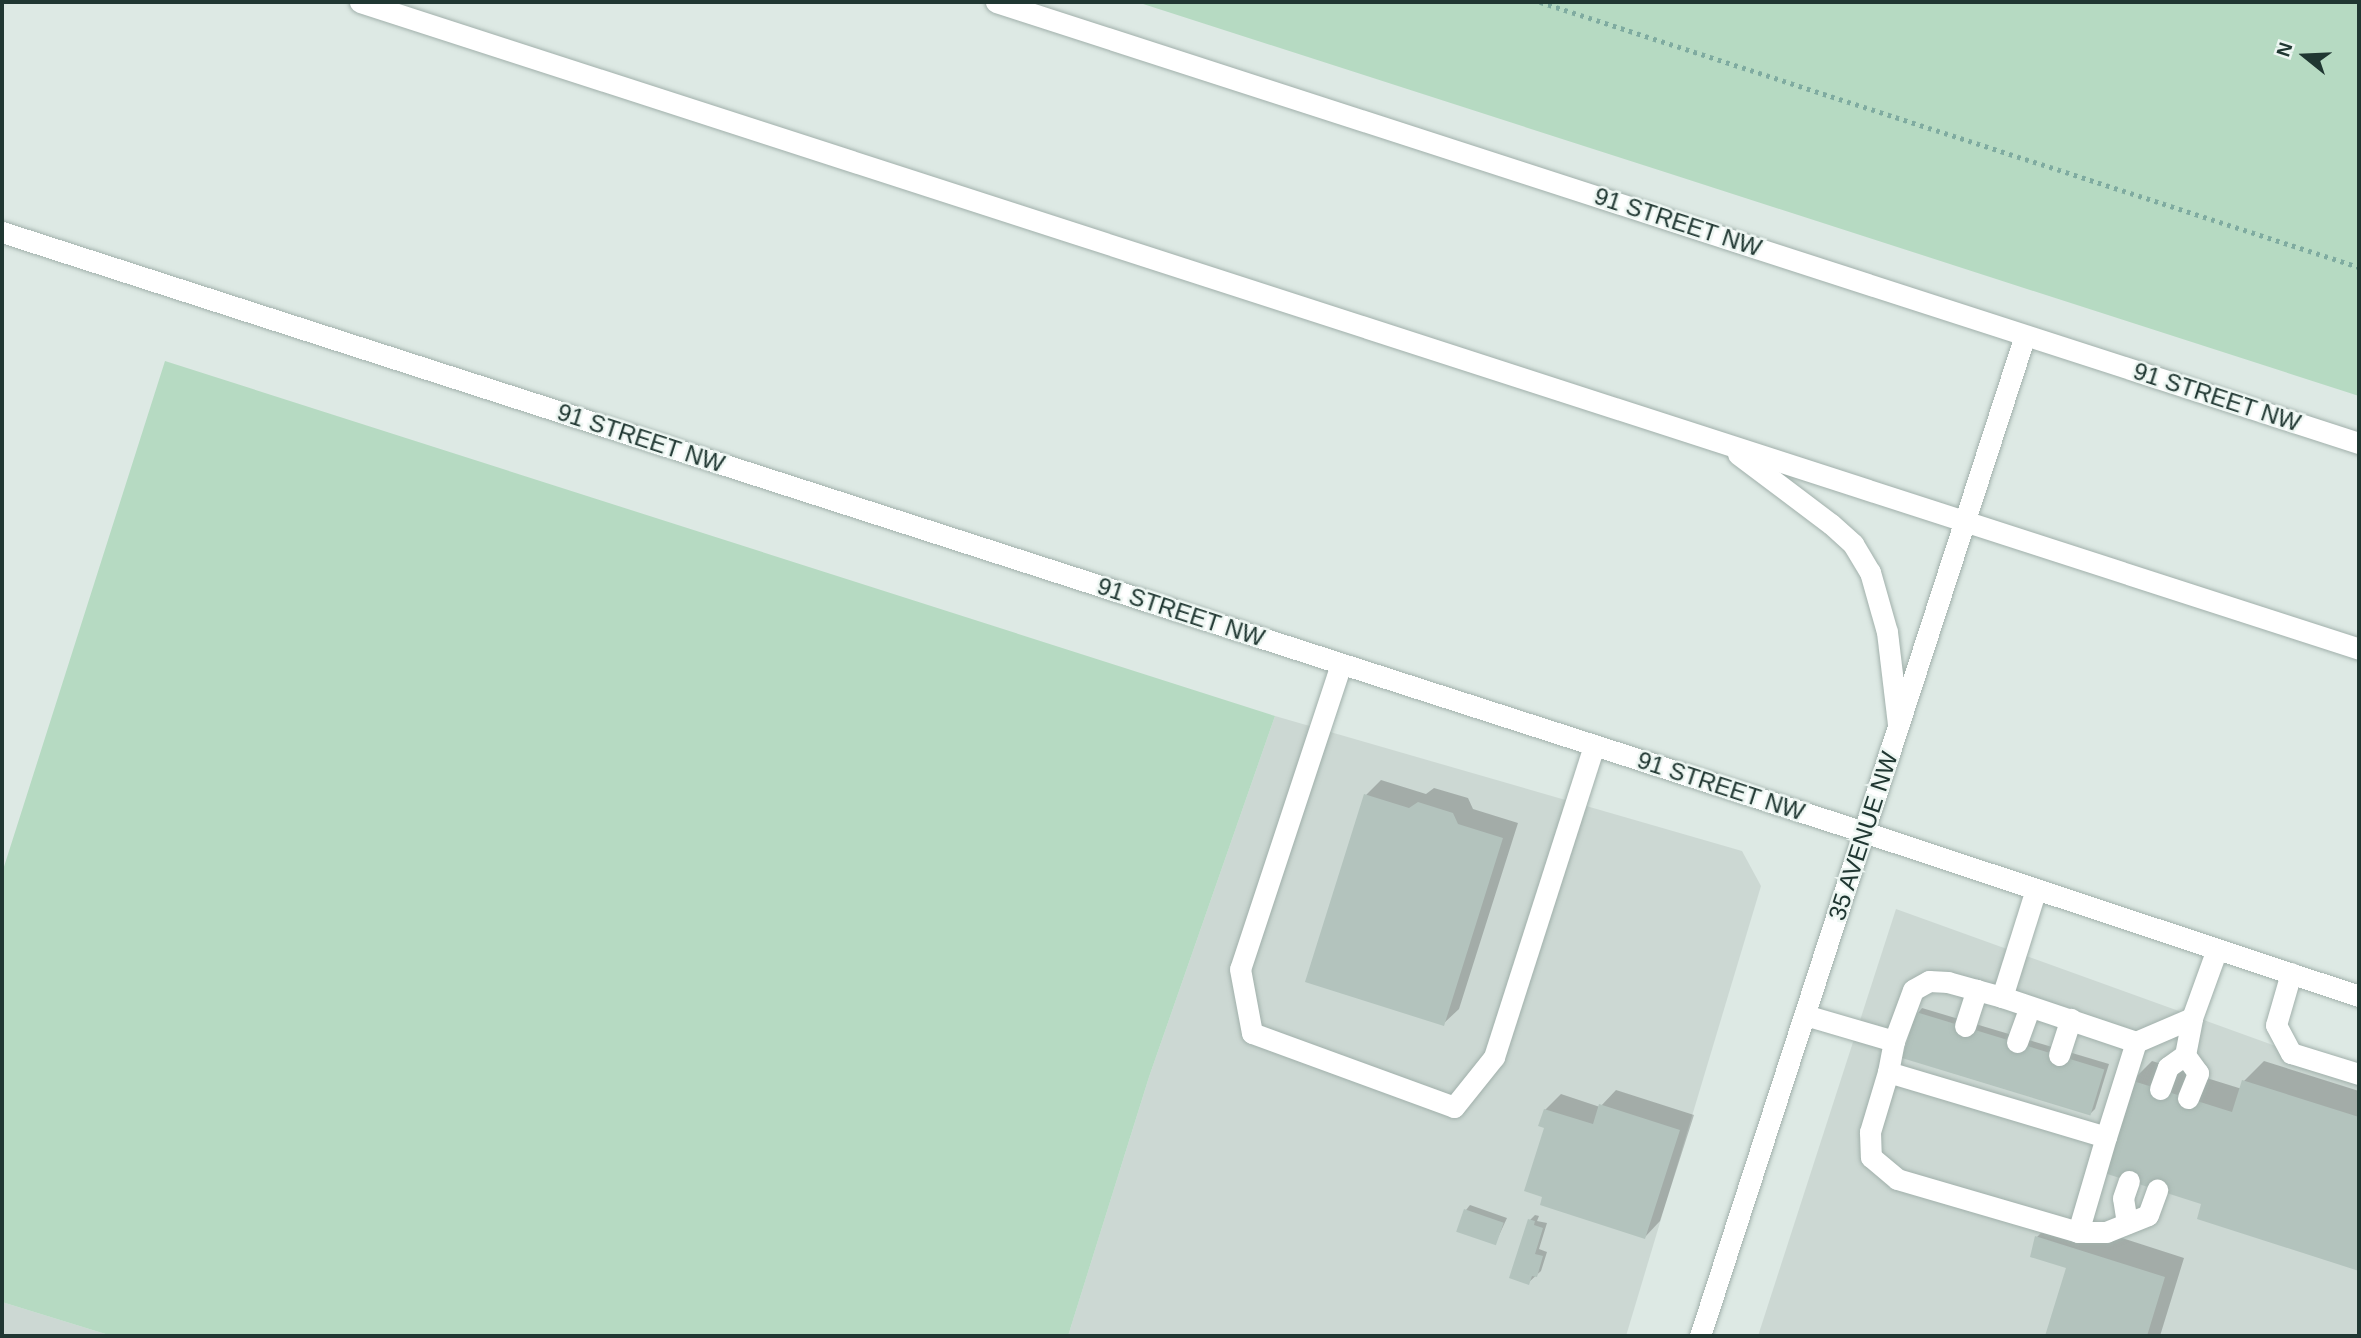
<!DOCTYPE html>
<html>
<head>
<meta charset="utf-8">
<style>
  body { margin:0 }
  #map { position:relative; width:2361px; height:1338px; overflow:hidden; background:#dde9e4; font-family:Arial,sans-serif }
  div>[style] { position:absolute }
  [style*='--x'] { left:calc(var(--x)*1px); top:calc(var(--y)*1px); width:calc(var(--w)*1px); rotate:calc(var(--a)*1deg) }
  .built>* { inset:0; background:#ccd8d3 }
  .green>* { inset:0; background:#b6dac2 }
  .shadow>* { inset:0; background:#0003 }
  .building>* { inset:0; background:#b3c3bd; transform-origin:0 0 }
  .path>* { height:4.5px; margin-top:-2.25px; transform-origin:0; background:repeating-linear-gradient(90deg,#7faba0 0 3.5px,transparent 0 8.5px) }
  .roads { filter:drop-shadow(0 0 2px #a1b0ab) drop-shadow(0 0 2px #a1b0ab) }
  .lane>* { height:21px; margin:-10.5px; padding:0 10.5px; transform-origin:10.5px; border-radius:10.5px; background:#fff }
  .street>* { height:21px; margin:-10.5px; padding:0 10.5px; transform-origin:10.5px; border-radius:10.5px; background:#fff }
  .secondary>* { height:21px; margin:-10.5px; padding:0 10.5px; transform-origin:10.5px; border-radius:10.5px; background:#fff }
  span { translate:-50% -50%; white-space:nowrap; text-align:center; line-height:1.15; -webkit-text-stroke:5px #edf6f2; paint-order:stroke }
  .street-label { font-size:24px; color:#203732 }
  .frame { position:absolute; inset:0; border:4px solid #203732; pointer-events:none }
  .north { position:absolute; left:2270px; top:21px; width:70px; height:70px; -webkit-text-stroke:5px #edf6f2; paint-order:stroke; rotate:288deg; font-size:19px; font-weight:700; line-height:28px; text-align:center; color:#203732 }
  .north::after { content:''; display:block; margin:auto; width:24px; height:32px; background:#203732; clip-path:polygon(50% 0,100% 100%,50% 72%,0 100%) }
</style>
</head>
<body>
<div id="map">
  <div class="built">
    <i style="clip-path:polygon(1275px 716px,1742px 851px,1761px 886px,1626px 1336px,1068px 1336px,1149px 1077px)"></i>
    <i style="clip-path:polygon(1896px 909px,2359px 1076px,2359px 1336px,1758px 1336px)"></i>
    <i style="clip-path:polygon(2px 1302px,112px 1336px,2px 1336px)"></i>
  </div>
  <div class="green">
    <i style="clip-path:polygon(1137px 2px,2359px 2px,2359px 396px,1671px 174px)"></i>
    <i style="clip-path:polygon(165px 361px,1275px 716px,1149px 1077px,1068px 1336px,112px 1336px,2px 1302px,2px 873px)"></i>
  </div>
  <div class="shadow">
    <i style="clip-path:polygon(1381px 780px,1426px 794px,1434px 788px,1468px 798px,1473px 809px,1518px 823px,1459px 1009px,1443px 1024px,1366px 795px)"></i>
    <i style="clip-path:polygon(1922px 1008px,2109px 1064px,2095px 1109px,2090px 1114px,1918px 1013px)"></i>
    <i style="clip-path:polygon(2152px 1061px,2242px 1089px,2244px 1081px,2264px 1061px,2359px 1091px,2359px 1269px,2199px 1218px,2203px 1203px,2132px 1081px)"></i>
    <i style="clip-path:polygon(1616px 1090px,1694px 1115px,1660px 1221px,1645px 1237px,1547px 1127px,1545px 1110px,1561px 1094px,1600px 1107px)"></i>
    <i style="clip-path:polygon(1470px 1205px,1507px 1218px,1495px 1244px,1466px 1210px)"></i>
    <i style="clip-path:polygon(1535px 1215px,1539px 1216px,1537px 1221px,1547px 1223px,1539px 1249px,1547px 1252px,1541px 1271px,1528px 1283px,1530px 1220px)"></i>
    <i style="clip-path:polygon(2057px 1217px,2184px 1258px,2160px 1336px,2047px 1336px,2068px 1267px,2037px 1237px)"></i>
  </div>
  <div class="building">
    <i style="clip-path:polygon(1364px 794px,1409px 808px,1418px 802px,1453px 813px,1458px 824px,1503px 838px,1444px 1026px,1305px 982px)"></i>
    <i style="left:1916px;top:1012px;width:197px;height:48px;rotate:17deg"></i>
    <i style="clip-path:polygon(2130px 1080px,2232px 1112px,2242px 1080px,2359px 1117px,2359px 1271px,2197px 1219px,2201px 1204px,2101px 1172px)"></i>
    <i style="clip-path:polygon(1599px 1104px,1680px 1130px,1645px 1239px,1540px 1205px,1542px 1197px,1524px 1191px,1544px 1128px,1538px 1126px,1544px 1109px,1593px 1124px)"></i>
    <i style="left:1464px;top:1209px;width:42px;height:24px;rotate:19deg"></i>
    <i style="clip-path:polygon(1528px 1219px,1535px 1221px,1534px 1225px,1543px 1228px,1535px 1254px,1543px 1256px,1537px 1277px,1532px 1276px,1529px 1285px,1509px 1278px)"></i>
    <i style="clip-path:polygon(2035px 1236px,2165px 1277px,2147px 1336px,2045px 1336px,2066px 1268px,2030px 1257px)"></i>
  </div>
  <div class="path">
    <i style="--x:1540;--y:2;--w:861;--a:17.93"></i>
  </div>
  <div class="roads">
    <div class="lane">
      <i style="--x:1341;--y:664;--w:321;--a:108.3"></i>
      <i style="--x:1240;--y:969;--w:65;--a:79.4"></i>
      <i style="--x:1252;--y:1033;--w:215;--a:20.1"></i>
      <i style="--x:1454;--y:1107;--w:64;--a:-51.3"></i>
      <i style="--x:1494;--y:1057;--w:327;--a:-72.2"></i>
      <i style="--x:2291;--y:973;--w:54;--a:106.1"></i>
      <i style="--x:2276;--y:1025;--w:32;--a:62"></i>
      <i style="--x:2291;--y:1053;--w:71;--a:17.2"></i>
      <i style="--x:2002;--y:997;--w:113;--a:-72.5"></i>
      <i style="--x:1805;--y:1015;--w:93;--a:16.3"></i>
      <i style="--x:1894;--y:1041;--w:32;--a:101"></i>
      <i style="--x:1888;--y:1072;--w:227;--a:16.6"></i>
      <i style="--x:2106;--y:1137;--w:100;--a:-72.5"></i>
      <i style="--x:2136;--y:1042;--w:141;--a:-161.4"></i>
      <i style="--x:2002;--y:997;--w:56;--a:-164.5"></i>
      <i style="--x:1948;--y:982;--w:19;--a:-177"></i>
      <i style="--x:1929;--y:981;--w:18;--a:151"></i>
      <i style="--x:1913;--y:990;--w:54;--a:110.4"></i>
      <i style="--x:1965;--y:1026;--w:38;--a:-72"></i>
      <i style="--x:2017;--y:1042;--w:37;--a:-70"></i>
      <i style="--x:2136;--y:1042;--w:61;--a:-23.2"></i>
      <i style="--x:2192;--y:1018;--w:73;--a:-70.1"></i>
      <i style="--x:2059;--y:1055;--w:38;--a:-72"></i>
      <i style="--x:1888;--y:1072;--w:63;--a:106.7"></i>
      <i style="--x:1870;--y:1132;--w:25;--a:88"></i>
      <i style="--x:1871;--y:1157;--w:34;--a:40"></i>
      <i style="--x:1897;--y:1179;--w:189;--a:16.3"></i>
      <i style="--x:2078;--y:1232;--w:28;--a:0"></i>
      <i style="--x:2106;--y:1232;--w:45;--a:-22"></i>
      <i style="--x:2148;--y:1215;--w:27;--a:-70"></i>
      <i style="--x:2160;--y:1089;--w:23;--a:-70"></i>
      <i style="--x:2168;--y:1067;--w:21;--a:-35"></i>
      <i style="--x:2188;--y:1098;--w:27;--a:-68"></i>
      <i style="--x:2198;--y:1073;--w:22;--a:-126"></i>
      <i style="--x:2185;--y:1055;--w:38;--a:-79"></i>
      <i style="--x:2127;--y:1223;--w:25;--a:-99"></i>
      <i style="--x:2123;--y:1198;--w:18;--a:-71"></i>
      <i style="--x:2078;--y:1232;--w:99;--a:-73.6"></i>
    </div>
    <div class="street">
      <i style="--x:2;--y:232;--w:1956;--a:17.86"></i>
      <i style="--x:1864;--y:832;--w:521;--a:18.33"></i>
      <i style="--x:1700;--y:1336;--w:1052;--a:-72.01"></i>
    </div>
    <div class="secondary">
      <i style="--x:360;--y:2;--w:2101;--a:17.93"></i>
      <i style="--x:996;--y:2;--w:1433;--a:17.93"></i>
      <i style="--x:1738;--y:454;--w:116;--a:37"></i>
      <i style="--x:1831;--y:524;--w:30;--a:42"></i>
      <i style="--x:1853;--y:544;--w:33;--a:59"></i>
      <i style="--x:1870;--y:572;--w:62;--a:74.2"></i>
      <i style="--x:1887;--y:632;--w:93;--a:83.2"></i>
    </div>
  </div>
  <div class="street-label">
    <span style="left:1678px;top:222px;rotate:18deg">91 STREET NW</span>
    <span style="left:2217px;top:397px;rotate:18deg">91 STREET NW</span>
    <span style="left:641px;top:438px;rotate:18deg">91 STREET NW</span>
    <span style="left:1181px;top:612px;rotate:18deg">91 STREET NW</span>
    <span style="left:1721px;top:786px;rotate:18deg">91 STREET NW</span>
    <span style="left:1863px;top:836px;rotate:-72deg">35 AVENUE NW</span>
  </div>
  <div class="frame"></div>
  <div class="north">N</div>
</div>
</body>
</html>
